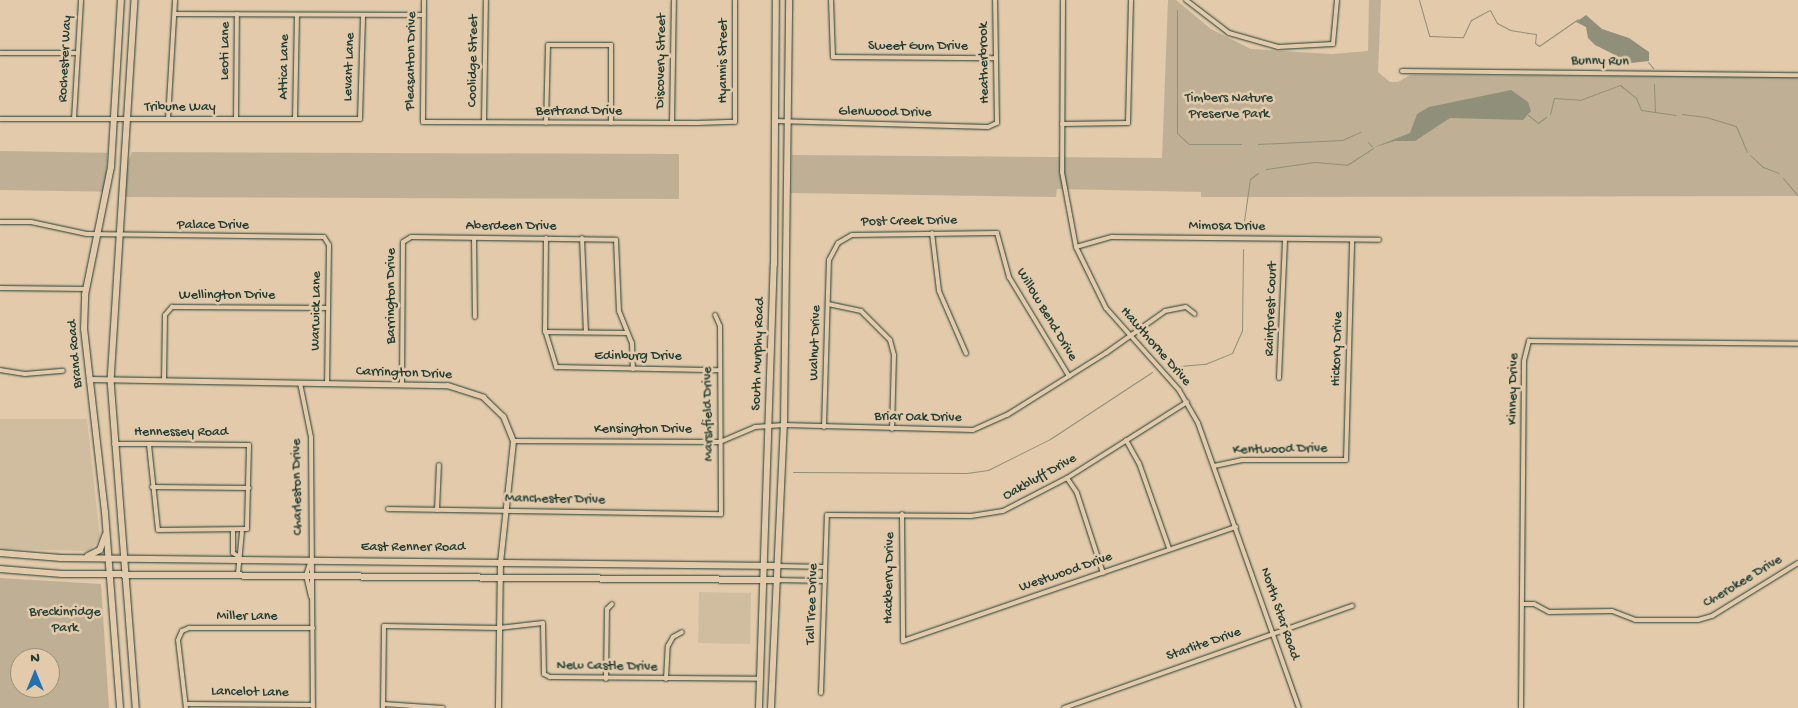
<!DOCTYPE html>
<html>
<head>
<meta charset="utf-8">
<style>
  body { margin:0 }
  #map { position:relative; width:1798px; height:708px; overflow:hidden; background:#e2caaa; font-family:"Gochi Hand",sans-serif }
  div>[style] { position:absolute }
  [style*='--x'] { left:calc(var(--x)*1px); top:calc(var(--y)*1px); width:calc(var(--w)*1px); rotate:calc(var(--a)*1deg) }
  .built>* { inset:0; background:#d0bd9f; transform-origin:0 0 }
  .green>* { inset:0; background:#bfb095; transform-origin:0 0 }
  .water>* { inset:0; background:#908f79 }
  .stream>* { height:1px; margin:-0.5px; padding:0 0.5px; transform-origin:0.5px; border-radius:0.5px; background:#908f79 }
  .roads { filter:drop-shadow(0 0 1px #1f3d34) drop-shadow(0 0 1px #1f3d34) }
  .minor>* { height:4px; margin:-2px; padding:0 2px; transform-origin:2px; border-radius:2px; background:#e2caaa }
  .tertiary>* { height:5px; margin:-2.5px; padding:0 2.5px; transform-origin:2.5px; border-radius:2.5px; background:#e2caaa }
  .secondary>* { height:5.5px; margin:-2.75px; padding:0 2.75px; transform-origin:2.75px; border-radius:2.75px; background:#e2caaa }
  span { translate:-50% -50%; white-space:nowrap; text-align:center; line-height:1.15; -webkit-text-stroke:5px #e2caaa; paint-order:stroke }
  .street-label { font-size:14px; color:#1f3d34 }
  .park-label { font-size:14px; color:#274339 }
  .north { position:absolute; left:10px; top:648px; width:50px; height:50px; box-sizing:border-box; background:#e2caaa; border:1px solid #94927b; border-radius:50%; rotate:0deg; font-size:14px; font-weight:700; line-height:20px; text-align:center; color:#1f3d34 }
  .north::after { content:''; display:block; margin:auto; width:18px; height:22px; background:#1f6fb2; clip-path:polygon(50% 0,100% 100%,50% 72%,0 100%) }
</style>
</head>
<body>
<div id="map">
  <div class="built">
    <i style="clip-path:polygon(0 419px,87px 419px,100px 538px,90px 551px,0 549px)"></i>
    <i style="left:699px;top:592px;width:52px;height:51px;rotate:1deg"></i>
  </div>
  <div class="green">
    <i style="clip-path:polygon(1168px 0,1176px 0,1211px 29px,1251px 49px,1332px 54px,1368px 51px,1369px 0,1381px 0,1378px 72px,1390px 82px,1398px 82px,1410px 75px,1798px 77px,1798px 196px,1201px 197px,1201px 192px,1057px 189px,1056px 197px,791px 193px,792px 155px,1162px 158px)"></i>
    <i style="left:0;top:151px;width:107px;height:39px;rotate:1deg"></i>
    <i style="clip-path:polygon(132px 152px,679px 154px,679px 199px,124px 197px,125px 170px)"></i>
    <i style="clip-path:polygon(evenodd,0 578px,101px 584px,109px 708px,0 708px,0 578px,20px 658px,50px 658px,50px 688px,20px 688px,20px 658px)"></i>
  </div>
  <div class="water">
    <i style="clip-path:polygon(1586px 15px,1602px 29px,1629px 38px,1649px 52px,1649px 61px,1631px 63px,1595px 45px,1588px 38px,1586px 27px,1576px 22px)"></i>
    <i style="clip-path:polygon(1511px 90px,1528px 102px,1531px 111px,1523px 120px,1450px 118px,1415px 141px,1395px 141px,1372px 148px,1410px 133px,1417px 114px,1429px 107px)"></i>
  </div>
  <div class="stream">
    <i style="--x:1419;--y:0;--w:37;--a:74"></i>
    <i style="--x:1429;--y:36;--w:34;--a:2"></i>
    <i style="--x:1463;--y:37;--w:19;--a:-65"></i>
    <i style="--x:1471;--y:20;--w:21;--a:-28"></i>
    <i style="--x:1490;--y:10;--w:15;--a:62"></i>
    <i style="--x:1497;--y:23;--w:15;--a:28"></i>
    <i style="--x:1510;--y:30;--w:26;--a:9"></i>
    <i style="--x:1536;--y:34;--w:9;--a:96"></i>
    <i style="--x:1535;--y:43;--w:5;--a:37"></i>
    <i style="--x:1539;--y:46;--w:47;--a:-34.7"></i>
    <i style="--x:1177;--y:10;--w:123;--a:90"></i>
    <i style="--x:1177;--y:133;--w:16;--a:43"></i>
    <i style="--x:1189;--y:144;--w:52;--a:0"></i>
    <i style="--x:1648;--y:62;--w:8;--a:50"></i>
    <i style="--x:1654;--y:84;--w:28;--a:88"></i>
    <i style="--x:1655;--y:112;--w:21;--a:8"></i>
    <i style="--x:1550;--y:114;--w:16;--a:-76"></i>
    <i style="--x:1554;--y:98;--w:26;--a:4"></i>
    <i style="--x:1580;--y:100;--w:43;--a:-20.6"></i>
    <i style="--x:1620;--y:85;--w:21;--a:39"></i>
    <i style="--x:1636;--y:98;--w:13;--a:67"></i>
    <i style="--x:1641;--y:110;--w:14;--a:8"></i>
    <i style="--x:1682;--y:114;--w:24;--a:7"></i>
    <i style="--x:1706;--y:117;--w:31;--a:17"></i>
    <i style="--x:1736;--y:126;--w:28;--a:67"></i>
    <i style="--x:1528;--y:115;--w:13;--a:39"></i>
    <i style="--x:1538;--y:123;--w:10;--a:-37"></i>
    <i style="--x:1368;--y:142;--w:6;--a:51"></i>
    <i style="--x:1258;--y:144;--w:84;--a:-2.7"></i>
    <i style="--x:1342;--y:140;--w:20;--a:-24"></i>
    <i style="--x:1750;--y:155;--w:18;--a:43"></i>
    <i style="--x:1763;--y:167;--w:17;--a:21"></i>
    <i style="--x:1266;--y:169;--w:49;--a:-8.1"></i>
    <i style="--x:1315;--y:162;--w:32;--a:5"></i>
    <i style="--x:1347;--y:165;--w:31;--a:-33"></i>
    <i style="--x:1783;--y:178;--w:23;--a:50"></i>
    <i style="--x:1243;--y:228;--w:49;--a:-81.9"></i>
    <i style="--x:1250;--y:179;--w:10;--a:-37"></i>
    <i style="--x:1169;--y:367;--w:36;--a:-5"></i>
    <i style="--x:1205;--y:364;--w:29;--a:-22"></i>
    <i style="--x:1232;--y:353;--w:24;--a:-66"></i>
    <i style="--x:1242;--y:331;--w:82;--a:-89.3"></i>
    <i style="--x:793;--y:472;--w:174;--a:0.3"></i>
    <i style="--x:967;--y:473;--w:21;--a:-8"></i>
    <i style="--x:988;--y:470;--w:69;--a:-26.6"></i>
    <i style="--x:1050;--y:439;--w:122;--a:-33.3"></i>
  </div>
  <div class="roads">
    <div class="minor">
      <i style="--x:424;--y:0;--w:122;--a:90.5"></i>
      <i style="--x:423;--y:122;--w:274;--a:0.2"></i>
      <i style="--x:697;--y:123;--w:38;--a:-2"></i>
      <i style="--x:735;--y:122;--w:122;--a:-90"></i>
      <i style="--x:831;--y:0;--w:57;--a:88"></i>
      <i style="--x:833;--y:57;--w:162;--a:0.4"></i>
      <i style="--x:1063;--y:0;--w:172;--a:90.3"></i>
      <i style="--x:1062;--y:172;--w:76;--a:79.4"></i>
      <i style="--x:1076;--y:247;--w:68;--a:63.8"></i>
      <i style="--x:1106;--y:308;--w:110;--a:48.3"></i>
      <i style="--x:1179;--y:390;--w:38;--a:60"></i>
      <i style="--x:1198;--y:423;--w:302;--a:70.5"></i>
      <i style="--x:1186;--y:0;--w:54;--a:37.5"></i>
      <i style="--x:1229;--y:33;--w:51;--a:15.9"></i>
      <i style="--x:1278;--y:47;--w:55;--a:-3.1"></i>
      <i style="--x:1333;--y:44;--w:44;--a:-84.8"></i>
      <i style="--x:175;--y:14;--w:249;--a:0.2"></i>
      <i style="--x:0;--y:53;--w:75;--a:0"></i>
      <i style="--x:1402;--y:71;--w:396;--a:0.6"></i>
      <i style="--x:0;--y:119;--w:360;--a:0"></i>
      <i style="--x:360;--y:119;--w:104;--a:-88.3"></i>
      <i style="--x:74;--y:119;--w:119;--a:-86.6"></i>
      <i style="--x:168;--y:119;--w:119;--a:-86.6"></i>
      <i style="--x:236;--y:119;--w:105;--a:-89.5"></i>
      <i style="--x:295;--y:119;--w:104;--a:-88.9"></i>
      <i style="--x:775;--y:121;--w:213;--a:1.6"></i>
      <i style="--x:988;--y:127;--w:10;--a:-24"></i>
      <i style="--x:997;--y:123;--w:123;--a:-90.9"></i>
      <i style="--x:484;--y:122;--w:122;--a:-89.1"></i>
      <i style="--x:546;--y:123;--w:78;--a:-88.5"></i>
      <i style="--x:548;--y:45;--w:63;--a:0"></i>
      <i style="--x:611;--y:45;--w:78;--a:90"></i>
      <i style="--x:672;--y:123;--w:123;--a:-89.1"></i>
      <i style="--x:1062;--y:124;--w:66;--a:-0.9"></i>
      <i style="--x:1128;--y:123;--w:123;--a:-88.6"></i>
      <i style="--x:0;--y:222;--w:31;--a:0"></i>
      <i style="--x:31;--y:222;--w:57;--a:12.1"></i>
      <i style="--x:87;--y:234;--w:237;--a:0.7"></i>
      <i style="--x:324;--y:237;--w:9;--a:58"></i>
      <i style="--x:329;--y:245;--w:138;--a:90.8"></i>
      <i style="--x:932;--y:233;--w:58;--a:83.1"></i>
      <i style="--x:939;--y:291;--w:68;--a:66.5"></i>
      <i style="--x:474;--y:238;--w:79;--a:89.3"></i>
      <i style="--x:546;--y:238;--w:92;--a:90.6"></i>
      <i style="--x:545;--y:330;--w:39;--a:73"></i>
      <i style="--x:556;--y:367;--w:163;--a:1.1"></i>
      <i style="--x:582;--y:238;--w:94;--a:87.6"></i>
      <i style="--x:1076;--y:247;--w:37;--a:-16"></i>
      <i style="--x:1112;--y:237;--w:267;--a:0.6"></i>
      <i style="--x:0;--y:288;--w:87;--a:0.7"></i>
      <i style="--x:828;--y:304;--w:34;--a:12"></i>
      <i style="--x:861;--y:311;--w:41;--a:45"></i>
      <i style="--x:890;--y:340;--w:16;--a:75"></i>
      <i style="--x:894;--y:355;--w:74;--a:91.5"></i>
      <i style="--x:545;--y:332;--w:82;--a:0.7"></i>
      <i style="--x:0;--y:370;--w:25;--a:9"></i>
      <i style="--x:25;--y:374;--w:38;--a:-5"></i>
      <i style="--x:1279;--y:378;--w:139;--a:-87.5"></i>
      <i style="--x:164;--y:380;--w:65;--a:-89.1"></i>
      <i style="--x:165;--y:315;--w:11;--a:-49"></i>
      <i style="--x:172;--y:307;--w:156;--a:0.4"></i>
      <i style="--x:300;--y:383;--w:55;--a:78.5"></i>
      <i style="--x:311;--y:437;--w:271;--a:89.6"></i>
      <i style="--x:402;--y:384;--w:142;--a:-89.6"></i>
      <i style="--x:403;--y:242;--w:9;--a:-32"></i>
      <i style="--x:411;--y:237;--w:205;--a:0.8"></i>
      <i style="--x:616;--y:240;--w:71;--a:87.6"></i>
      <i style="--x:619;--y:311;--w:35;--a:68"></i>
      <i style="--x:632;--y:343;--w:26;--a:88"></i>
      <i style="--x:824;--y:427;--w:167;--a:-88.3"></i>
      <i style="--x:829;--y:260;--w:19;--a:-62"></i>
      <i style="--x:838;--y:243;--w:16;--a:-30"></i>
      <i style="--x:852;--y:235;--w:145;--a:-0.8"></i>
      <i style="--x:997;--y:233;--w:46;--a:74.7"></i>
      <i style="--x:1009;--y:277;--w:116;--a:58.8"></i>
      <i style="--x:1126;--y:440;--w:26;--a:61"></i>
      <i style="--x:1139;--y:463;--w:90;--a:70.6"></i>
      <i style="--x:513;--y:441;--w:207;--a:0.3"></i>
      <i style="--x:720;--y:442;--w:38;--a:-23"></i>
      <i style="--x:755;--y:427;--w:29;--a:-4"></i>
      <i style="--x:784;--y:425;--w:189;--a:1.5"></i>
      <i style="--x:973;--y:430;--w:37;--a:-24"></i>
      <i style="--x:1007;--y:415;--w:117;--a:-32.1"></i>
      <i style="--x:1106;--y:353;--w:72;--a:-35.4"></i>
      <i style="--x:1165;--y:311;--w:21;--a:-11"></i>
      <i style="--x:1186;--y:307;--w:11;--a:38"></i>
      <i style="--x:114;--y:444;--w:35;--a:0"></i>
      <i style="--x:149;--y:444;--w:100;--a:0.6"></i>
      <i style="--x:249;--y:445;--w:84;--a:91.4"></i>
      <i style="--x:247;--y:529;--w:89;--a:179.4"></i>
      <i style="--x:158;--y:530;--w:86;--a:-96"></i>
      <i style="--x:1214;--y:466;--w:29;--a:-12"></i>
      <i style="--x:1242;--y:460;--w:104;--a:0"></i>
      <i style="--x:1346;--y:460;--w:220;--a:-88.4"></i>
      <i style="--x:1067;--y:478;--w:18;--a:56"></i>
      <i style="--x:1077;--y:493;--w:84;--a:72"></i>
      <i style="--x:152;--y:487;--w:97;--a:0.6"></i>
      <i style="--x:388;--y:509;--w:333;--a:0.9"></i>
      <i style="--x:721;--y:514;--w:188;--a:-90.3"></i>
      <i style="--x:720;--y:326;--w:12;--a:-114"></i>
      <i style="--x:437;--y:510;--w:45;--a:-87.5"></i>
      <i style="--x:902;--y:514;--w:127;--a:89.5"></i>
      <i style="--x:903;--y:641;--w:352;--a:-18.9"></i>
      <i style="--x:233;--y:532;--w:21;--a:90"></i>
      <i style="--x:233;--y:553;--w:6;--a:31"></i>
      <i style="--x:311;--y:560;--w:16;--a:108"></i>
      <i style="--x:306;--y:575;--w:22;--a:77"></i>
      <i style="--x:778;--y:566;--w:47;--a:1.2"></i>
      <i style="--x:238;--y:574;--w:42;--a:-84.6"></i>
      <i style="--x:778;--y:580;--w:47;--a:1.2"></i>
      <i style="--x:1523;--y:604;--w:11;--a:0"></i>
      <i style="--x:1534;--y:604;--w:17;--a:28"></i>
      <i style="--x:1549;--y:612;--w:63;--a:-0.9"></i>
      <i style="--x:1612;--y:611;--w:25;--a:21"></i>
      <i style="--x:1635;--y:620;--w:63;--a:0"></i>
      <i style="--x:1698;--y:620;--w:15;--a:-16"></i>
      <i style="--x:1712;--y:616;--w:101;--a:-31.6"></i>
      <i style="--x:606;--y:679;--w:70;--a:-89.2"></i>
      <i style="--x:607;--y:609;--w:7;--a:-45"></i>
      <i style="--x:666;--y:679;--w:33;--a:-87"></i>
      <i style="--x:668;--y:646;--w:10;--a:-61"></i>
      <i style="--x:673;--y:637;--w:10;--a:-29"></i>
      <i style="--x:821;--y:693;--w:178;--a:-88.1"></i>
      <i style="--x:827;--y:515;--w:144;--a:0.4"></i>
      <i style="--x:971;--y:516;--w:32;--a:-9"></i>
      <i style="--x:1003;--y:511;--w:72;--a:-27.3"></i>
      <i style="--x:1067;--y:478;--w:142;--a:-32.3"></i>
      <i style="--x:186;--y:704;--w:127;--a:0.5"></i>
      <i style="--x:383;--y:704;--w:60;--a:3.8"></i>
      <i style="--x:186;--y:708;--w:68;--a:-96.7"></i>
      <i style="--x:178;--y:640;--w:10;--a:-66"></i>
      <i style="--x:182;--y:631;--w:8;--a:-23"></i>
      <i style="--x:189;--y:628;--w:124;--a:0"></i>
      <i style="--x:383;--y:708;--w:82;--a:-89.3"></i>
      <i style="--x:384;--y:626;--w:115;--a:1"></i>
      <i style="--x:499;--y:628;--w:44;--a:-6.5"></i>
      <i style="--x:543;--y:623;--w:51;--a:88.9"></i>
      <i style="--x:544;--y:674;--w:7;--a:27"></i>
      <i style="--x:550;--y:677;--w:210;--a:0.5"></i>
      <i style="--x:1064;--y:708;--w:306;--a:-19.5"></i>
      <i style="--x:1521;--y:708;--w:347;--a:-89.5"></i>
      <i style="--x:1524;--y:361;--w:21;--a:-76"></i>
      <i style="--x:1529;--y:341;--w:269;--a:0.6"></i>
    </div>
    <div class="tertiary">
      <i style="--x:90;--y:379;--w:357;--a:1"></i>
      <i style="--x:447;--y:385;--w:38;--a:18"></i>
      <i style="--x:483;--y:397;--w:28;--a:44"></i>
      <i style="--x:503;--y:416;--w:27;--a:68"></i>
      <i style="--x:513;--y:441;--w:122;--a:96.1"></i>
      <i style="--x:500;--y:562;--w:146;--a:90.8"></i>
    </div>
    <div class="secondary">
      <i style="--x:135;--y:0;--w:381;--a:93.6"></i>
      <i style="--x:111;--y:380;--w:329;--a:85.6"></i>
      <i style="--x:0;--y:553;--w:61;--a:4.7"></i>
      <i style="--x:61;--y:558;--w:717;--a:0.64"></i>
      <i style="--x:88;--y:556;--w:13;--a:-27"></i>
      <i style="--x:100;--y:550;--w:15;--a:-70"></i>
      <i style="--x:0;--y:569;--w:62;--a:4.6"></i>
      <i style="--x:62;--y:574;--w:716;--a:0.48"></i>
      <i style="--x:120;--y:708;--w:196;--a:-94.4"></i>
      <i style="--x:105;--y:513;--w:185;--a:-96.5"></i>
      <i style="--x:84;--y:329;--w:34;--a:-88"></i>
      <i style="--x:85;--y:295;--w:131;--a:-78.5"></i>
      <i style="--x:111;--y:167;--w:167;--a:-86.6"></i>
      <i style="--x:759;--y:708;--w:443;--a:-88.1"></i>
      <i style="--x:774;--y:265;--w:265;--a:-89.6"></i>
      <i style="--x:771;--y:708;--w:283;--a:-87.4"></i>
      <i style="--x:784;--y:425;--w:425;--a:-89.3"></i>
    </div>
  </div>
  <div class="street-label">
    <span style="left:918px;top:47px">Sweet Gum Drive</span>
    <span style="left:226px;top:51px;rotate:-89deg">Leoti Lane</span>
    <span style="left:66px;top:59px;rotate:-87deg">Rochester Way</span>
    <span style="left:412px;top:61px;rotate:-89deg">Pleasanton Drive</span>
    <span style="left:474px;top:61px;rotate:-89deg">Coolidge Street</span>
    <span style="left:662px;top:61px;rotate:-89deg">Discovery Street</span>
    <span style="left:724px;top:61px;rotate:-90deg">Hyannis Street</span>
    <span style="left:1600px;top:62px;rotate:1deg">Bunny Run</span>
    <span style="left:985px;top:63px;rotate:-91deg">Heatherbrook</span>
    <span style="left:285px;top:67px;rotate:-89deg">Attica Lane</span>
    <span style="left:350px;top:67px;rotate:-88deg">Levant Lane</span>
    <span style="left:180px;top:108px">Tribune Way</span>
    <span style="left:579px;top:112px">Bertrand Drive</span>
    <span style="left:885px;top:113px;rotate:1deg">Glenwood Drive</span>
    <span style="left:909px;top:222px;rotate:-1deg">Post Creek Drive</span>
    <span style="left:213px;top:226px">Palace Drive</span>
    <span style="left:511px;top:227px">Aberdeen Drive</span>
    <span style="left:1227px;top:227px;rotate:1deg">Mimosa Drive</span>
    <span style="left:227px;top:296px">Wellington Drive</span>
    <span style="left:392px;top:296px;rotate:-90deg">Barrington Drive</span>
    <span style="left:1272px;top:309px;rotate:-88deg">Rainforest Court</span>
    <span style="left:317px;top:311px;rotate:-89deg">Warwick Lane</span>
    <span style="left:1046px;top:315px;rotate:59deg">Willow Bend Drive</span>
    <span style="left:816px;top:343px;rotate:-88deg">Walnut Drive</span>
    <span style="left:1155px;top:347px;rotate:49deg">Hawthorne Drive</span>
    <span style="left:1338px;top:349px;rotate:-88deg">Hickory Drive</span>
    <span style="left:76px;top:354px;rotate:-95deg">Brand Road</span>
    <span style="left:759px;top:354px;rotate:-88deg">South Murphy Road</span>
    <span style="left:638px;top:357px">Edinburg Drive</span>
    <span style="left:404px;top:374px;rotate:2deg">Carrington Drive</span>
    <span style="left:1514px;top:389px;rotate:-89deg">Kinney Drive</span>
    <span style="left:709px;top:414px;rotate:-91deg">Marshfield Drive</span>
    <span style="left:918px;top:418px;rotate:1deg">Briar Oak Drive</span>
    <span style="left:643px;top:430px">Kensington Drive</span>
    <span style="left:181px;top:433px">Hennessey Road</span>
    <span style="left:1280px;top:450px;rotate:-1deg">Kentwood Drive</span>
    <span style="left:1040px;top:478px;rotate:-29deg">Oakbluff Drive</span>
    <span style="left:298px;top:487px;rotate:-91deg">Charleston Drive</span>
    <span style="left:555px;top:500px;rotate:1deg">Manchester Drive</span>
    <span style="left:413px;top:548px">East Renner Road</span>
    <span style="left:1066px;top:573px;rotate:-19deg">Westwood Drive</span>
    <span style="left:890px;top:578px;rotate:-89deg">Hackberry Drive</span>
    <span style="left:1743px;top:582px;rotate:-31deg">Cherokee Drive</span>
    <span style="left:813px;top:604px;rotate:-88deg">Tall Tree Drive</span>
    <span style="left:1279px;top:614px;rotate:71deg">North Star Road</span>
    <span style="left:247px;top:617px">Miller Lane</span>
    <span style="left:1204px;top:645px;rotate:-19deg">Starlite Drive</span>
    <span style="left:607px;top:667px;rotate:1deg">New Castle Drive</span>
    <span style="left:250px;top:693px;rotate:1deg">Lancelot Lane</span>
  </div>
  <div class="park-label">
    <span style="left:1229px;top:107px">Timbers Nature<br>Preserve Park</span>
    <span style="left:65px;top:621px">Breckinridge<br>Park</span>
  </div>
  <div class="north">N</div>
</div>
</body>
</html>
